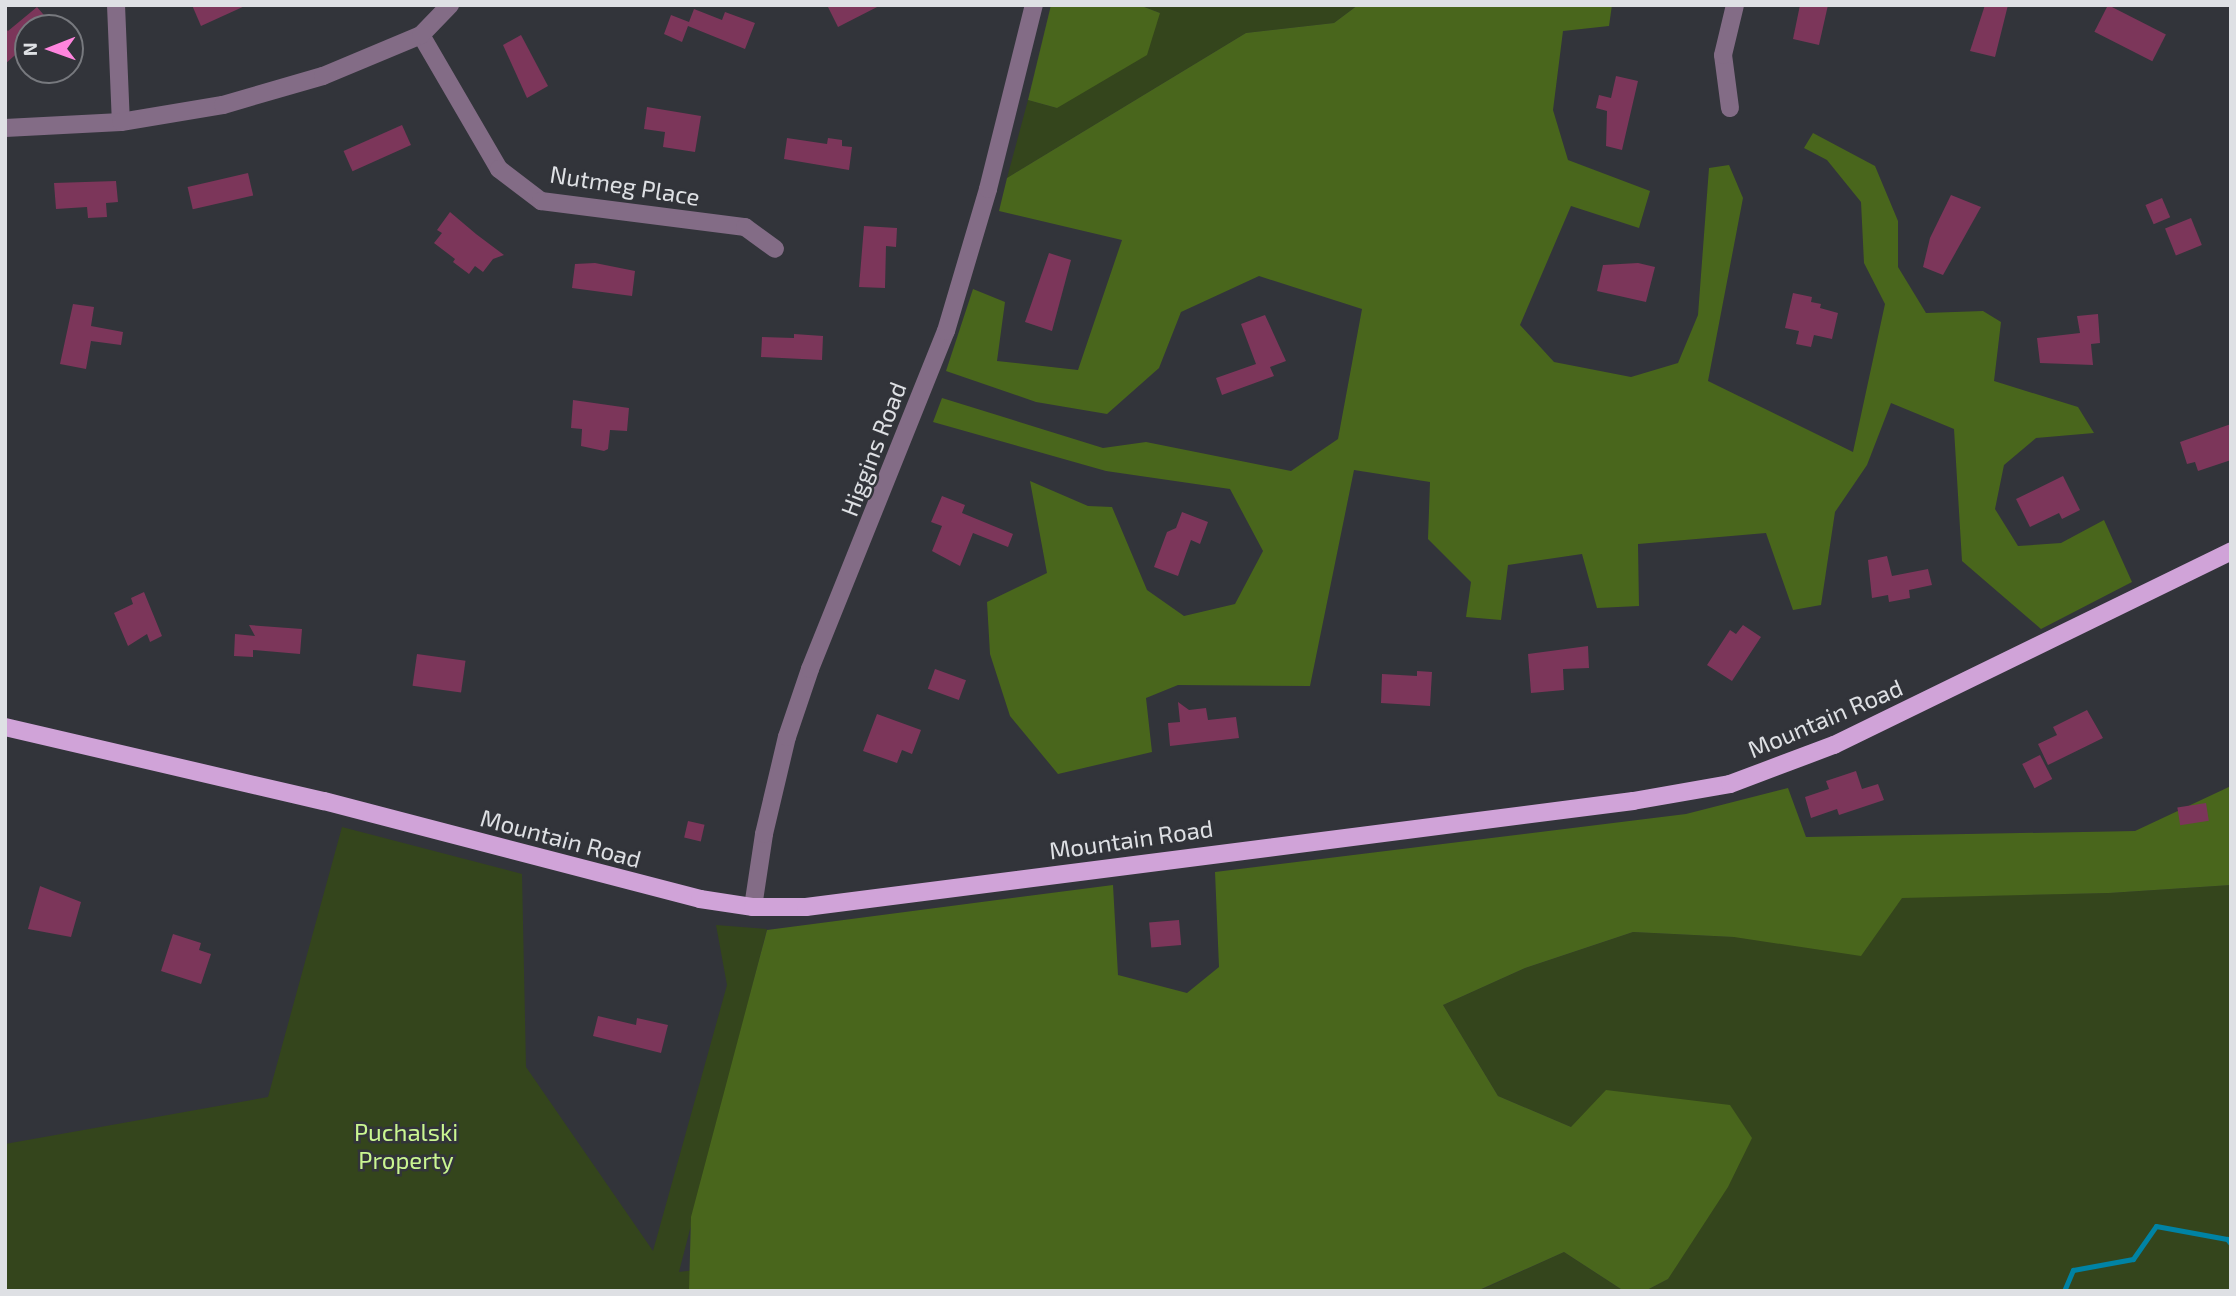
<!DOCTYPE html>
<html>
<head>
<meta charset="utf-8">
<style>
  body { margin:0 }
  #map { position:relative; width:2236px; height:1296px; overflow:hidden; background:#32343a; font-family:"Exo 2",sans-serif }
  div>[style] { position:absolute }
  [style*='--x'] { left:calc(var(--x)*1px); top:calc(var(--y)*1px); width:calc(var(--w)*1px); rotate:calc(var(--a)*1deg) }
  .green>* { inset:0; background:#34451c }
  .forest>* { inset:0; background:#49661c }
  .stream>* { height:5px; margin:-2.5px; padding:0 2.5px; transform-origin:2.5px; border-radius:2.5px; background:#0083a4 }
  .building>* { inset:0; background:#7c365a; transform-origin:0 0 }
  .minor>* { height:18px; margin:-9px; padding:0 9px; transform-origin:9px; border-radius:9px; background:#836c86 }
  .major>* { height:18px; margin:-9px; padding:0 9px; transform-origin:9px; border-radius:9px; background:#d0a3d8 }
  span { translate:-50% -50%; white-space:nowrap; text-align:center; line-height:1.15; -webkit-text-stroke:5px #32343a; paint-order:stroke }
  .street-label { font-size:24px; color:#dee0e4 }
  .park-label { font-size:24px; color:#caf691 }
  .frame { position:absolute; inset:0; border:7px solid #dee0e4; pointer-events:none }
  .north { position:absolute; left:14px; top:14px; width:70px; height:70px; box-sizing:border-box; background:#32343a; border:2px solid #77797e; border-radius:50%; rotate:269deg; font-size:19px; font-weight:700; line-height:28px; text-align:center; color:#dee0e4 }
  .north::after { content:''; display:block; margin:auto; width:24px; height:32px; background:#ff85de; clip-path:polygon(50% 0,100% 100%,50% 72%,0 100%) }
</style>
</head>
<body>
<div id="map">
  <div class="green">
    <i style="clip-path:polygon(1139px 5px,1358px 5px,1334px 23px,1246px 33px,1007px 178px,1028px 100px,1057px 108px,1160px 13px)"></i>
    <i style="clip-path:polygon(342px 827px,522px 874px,526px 1067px,653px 1251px,727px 985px,716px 925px,767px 929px,679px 1272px,845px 1251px,965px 1291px,5px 1291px,5px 1144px,268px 1097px)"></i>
    <i style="clip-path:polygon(2231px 885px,2231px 1291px,1645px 1291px,1668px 1279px,1571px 1127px,1498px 1096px,1443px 1005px,1525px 968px,1633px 932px,1734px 937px,1902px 897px,2109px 893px)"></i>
    <i style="clip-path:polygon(1564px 1252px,1624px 1291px,1478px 1291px)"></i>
  </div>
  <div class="forest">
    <i style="clip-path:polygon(1051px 5px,1139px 5px,1160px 13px,1147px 55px,1057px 108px,1028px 100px)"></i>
    <i style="clip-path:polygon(1358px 5px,1612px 5px,1609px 26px,1563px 31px,1553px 110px,1568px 160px,1650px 191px,1639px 228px,1571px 206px,1520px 325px,1554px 362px,1631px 377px,1678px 363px,1698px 315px,1709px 168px,1729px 165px,1743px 198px,1708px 381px,1853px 452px,1885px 304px,1864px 263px,1861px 202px,1827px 160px,1804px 148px,1813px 133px,1875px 166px,1898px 221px,1898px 267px,1926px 313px,1983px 311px,2001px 322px,1994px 381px,2078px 407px,2094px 433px,2036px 438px,2004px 465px,1995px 509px,2018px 546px,2061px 543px,2104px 520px,2132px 582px,2041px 629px,1962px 561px,1954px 429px,1891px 403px,1867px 465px,1835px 512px,1821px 605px,1793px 610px,1766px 533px,1638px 544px,1639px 606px,1597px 608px,1582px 554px,1508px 565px,1501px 620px,1466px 617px,1471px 582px,1428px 539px,1430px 482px,1354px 470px,1310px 686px,1178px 685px,1146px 698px,1152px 752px,1058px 774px,1010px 716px,990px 654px,987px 602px,1047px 573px,1030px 481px,1088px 506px,1112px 507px,1147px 590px,1184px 616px,1235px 604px,1263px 551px,1230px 489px,1106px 471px,933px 422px,942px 398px,1103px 448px,1146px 442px,1291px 471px,1338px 439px,1362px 309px,1259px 276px,1181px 312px,1159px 368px,1107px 414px,1036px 402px,946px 371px,973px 289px,1005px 302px,997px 361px,1078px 370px,1122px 240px,999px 211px,1007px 178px,1246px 33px,1334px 23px)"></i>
    <i style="clip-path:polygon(2231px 786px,2231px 885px,2109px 893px,1902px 898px,1861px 956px,1734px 937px,1633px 932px,1525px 968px,1443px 1005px,1498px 1096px,1571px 1127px,1606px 1090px,1730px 1105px,1752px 1138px,1728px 1187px,1668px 1279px,1645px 1291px,1624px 1291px,1564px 1252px,1477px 1291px,689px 1291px,691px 1217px,767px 930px,1113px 885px,1118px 975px,1187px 993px,1219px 967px,1215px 872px,1686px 814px,1788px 788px,1806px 837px,2135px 831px)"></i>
  </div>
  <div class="stream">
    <i style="--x:2064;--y:1291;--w:23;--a:-67"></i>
    <i style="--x:2073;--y:1270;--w:61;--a:-10.4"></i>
    <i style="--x:2133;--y:1259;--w:40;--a:-55.1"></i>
    <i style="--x:2156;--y:1226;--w:72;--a:10.4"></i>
    <i style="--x:2227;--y:1239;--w:6;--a:51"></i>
  </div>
  <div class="building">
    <i style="clip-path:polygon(192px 5px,247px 5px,201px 26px)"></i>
    <i style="clip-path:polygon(827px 5px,881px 5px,838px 27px)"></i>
    <i style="clip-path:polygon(1800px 5px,1828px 5px,1819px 45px,1793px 39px)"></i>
    <i style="clip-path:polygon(1985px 5px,2008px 5px,1995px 57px,1970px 51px)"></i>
    <i style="left:2108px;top:5px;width:65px;height:30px;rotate:27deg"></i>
    <i style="clip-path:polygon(37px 7px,55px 28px,28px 28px,28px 38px,19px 45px,22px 49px,5px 64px,5px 28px,8px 31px)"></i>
    <i style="clip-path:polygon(694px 9px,722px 20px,725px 12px,755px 23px,745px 49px,688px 26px,682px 42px,664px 34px,671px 15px,689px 22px)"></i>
    <i style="clip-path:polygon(521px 35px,548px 86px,527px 98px,503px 45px)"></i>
    <i style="clip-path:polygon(1616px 76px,1638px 81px,1622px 150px,1606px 146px,1607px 111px,1596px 108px,1599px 95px,1611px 98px)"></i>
    <i style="clip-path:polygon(647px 107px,701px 116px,695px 152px,663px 147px,665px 132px,644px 129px)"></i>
    <i style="left:402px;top:125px;width:22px;height:64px;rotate:66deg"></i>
    <i style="clip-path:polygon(787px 138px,827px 144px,828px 138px,842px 140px,842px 146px,852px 147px,849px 170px,784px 159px)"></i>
    <i style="left:248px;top:173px;width:23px;height:62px;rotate:77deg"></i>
    <i style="clip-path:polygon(116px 181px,118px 202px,106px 203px,107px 217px,88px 218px,87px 207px,56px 209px,54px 183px)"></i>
    <i style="clip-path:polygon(1951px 195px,1981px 207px,1943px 275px,1923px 267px,1930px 238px)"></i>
    <i style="left:2162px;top:198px;width:21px;height:18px;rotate:67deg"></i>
    <i style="clip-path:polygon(450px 212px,476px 234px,504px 255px,493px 259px,483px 272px,475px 266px,469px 274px,453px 262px,455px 259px,434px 243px,442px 233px,437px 230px)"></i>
    <i style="left:2191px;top:218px;width:29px;height:28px;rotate:68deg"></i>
    <i style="clip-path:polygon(864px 226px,897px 228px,896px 247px,886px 246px,885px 288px,859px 287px)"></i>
    <i style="clip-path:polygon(1049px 253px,1071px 260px,1052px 331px,1025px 322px)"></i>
    <i style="clip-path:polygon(595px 263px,635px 271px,632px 296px,572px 288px,575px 264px)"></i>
    <i style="clip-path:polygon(1638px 263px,1655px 267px,1646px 302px,1597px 291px,1603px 265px)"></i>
    <i style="clip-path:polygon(1793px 293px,1812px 297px,1811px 302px,1821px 304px,1820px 308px,1838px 313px,1832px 339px,1814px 335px,1811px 347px,1796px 344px,1799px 331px,1785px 328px)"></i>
    <i style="clip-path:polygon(73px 304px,94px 307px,91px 326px,123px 332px,121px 345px,91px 341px,86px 369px,60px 364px)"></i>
    <i style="clip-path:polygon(2098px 314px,2100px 343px,2091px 344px,2093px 365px,2040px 363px,2037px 338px,2080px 333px,2077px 316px)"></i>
    <i style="clip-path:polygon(1265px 315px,1286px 361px,1270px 367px,1274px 376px,1222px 395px,1216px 378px,1256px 364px,1241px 324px)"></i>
    <i style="clip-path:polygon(794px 334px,823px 336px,822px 360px,761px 357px,762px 337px,794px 338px)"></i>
    <i style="clip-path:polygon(573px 400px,629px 408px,627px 431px,610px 430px,608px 449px,604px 451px,581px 446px,582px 429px,571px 428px)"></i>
    <i style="clip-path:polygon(2231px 424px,2231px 460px,2198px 471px,2195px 462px,2187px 464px,2180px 442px)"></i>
    <i style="clip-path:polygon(2063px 476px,2080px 510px,2062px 519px,2059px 513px,2030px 527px,2016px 499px)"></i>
    <i style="clip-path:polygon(942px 496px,965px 505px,962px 513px,1013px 534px,1008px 547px,973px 533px,960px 566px,932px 551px,942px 526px,931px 522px)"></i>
    <i style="clip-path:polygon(1182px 512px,1208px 522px,1200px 544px,1191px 540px,1178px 576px,1154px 567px,1167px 532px,1176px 528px)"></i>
    <i style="clip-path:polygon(1887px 556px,1892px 576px,1928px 569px,1932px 585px,1909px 590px,1910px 598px,1889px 602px,1888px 595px,1872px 598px,1868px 560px)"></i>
    <i style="clip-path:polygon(144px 592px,162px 636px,150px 642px,147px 634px,128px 646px,114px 613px,133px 604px,131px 598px)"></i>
    <i style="clip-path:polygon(249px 625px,302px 629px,300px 654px,253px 650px,253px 657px,234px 656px,235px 634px,255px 636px)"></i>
    <i style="clip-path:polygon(1743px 625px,1761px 637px,1732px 681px,1707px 665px,1730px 630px,1736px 634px)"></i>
    <i style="clip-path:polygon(1588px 646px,1589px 668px,1563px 669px,1564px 690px,1531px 693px,1528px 654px)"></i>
    <i style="left:417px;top:654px;width:49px;height:32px;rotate:8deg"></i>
    <i style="left:935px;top:669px;width:33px;height:21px;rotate:20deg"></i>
    <i style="clip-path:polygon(1417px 671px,1432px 672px,1430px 706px,1381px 703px,1382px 674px,1417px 676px)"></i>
    <i style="clip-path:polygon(1178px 702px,1189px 710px,1206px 708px,1208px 720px,1236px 717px,1239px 738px,1170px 746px,1168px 723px,1180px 722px)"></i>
    <i style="clip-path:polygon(2087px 710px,2103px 738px,2048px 765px,2038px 744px,2057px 735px,2053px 727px)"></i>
    <i style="clip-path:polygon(877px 714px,921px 730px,912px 754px,902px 750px,897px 763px,863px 751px)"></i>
    <i style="left:2040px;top:755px;width:27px;height:20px;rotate:63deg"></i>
    <i style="clip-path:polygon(1856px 771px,1862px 789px,1878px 784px,1884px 800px,1839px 815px,1837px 809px,1811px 818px,1805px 797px,1829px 789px,1826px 781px)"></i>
    <i style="left:2206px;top:803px;width:18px;height:29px;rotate:81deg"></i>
    <i style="left:688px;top:821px;width:17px;height:17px;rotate:13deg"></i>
    <i style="clip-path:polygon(40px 886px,81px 902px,71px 937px,28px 929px)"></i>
    <i style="left:1179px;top:920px;width:25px;height:30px;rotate:85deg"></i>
    <i style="clip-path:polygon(173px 934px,201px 943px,199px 950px,211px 954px,201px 984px,161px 971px)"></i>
    <i style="clip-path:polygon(598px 1016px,636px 1025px,637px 1018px,668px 1025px,661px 1053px,593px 1036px)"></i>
  </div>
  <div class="minor">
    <i style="--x:116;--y:5;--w:117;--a:87.6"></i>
    <i style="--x:421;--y:35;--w:155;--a:59.8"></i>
    <i style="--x:499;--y:169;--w:53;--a:37.3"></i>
    <i style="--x:541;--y:201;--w:206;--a:7.3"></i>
    <i style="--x:745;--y:227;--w:37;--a:36"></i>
    <i style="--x:1730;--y:108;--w:53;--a:-97.5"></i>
    <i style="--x:1723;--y:55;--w:51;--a:-76.5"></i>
    <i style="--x:5;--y:128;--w:116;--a:-3"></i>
    <i style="--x:121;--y:122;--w:103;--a:-9.5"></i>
    <i style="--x:223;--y:105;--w:104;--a:-16.2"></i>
    <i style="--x:323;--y:76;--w:106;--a:-22.7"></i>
    <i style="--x:421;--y:35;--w:42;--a:-46"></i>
    <i style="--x:753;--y:907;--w:74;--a:-81.4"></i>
    <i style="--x:764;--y:834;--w:100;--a:-76.7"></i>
    <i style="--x:787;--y:737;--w:72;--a:-71.3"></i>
    <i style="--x:810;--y:669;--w:364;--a:-68.1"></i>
    <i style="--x:946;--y:331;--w:148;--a:-73.5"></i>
    <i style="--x:988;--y:189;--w:190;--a:-76"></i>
  </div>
  <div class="major">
    <i style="--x:5;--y:727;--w:327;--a:13.1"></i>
    <i style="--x:324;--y:801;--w:389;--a:14.6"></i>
    <i style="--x:700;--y:899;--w:54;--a:8.6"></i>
    <i style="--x:753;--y:907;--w:53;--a:0"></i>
    <i style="--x:806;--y:907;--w:834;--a:-7.3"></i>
    <i style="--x:1633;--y:801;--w:98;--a:-9.9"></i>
    <i style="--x:1730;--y:784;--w:111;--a:-20.6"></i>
    <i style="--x:1834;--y:745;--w:442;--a:-26"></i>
  </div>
  <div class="street-label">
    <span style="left:625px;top:185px;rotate:9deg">Nutmeg Place</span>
    <span style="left:873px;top:449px;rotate:-69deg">Higgins Road</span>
    <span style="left:1825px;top:718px;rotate:-23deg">Mountain Road</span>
    <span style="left:561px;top:838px;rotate:15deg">Mountain Road</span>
    <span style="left:1131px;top:839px;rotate:-8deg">Mountain Road</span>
  </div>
  <div class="park-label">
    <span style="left:406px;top:1146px">Puchalski<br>Property</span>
  </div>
  <div class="frame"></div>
  <div class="north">N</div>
</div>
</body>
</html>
